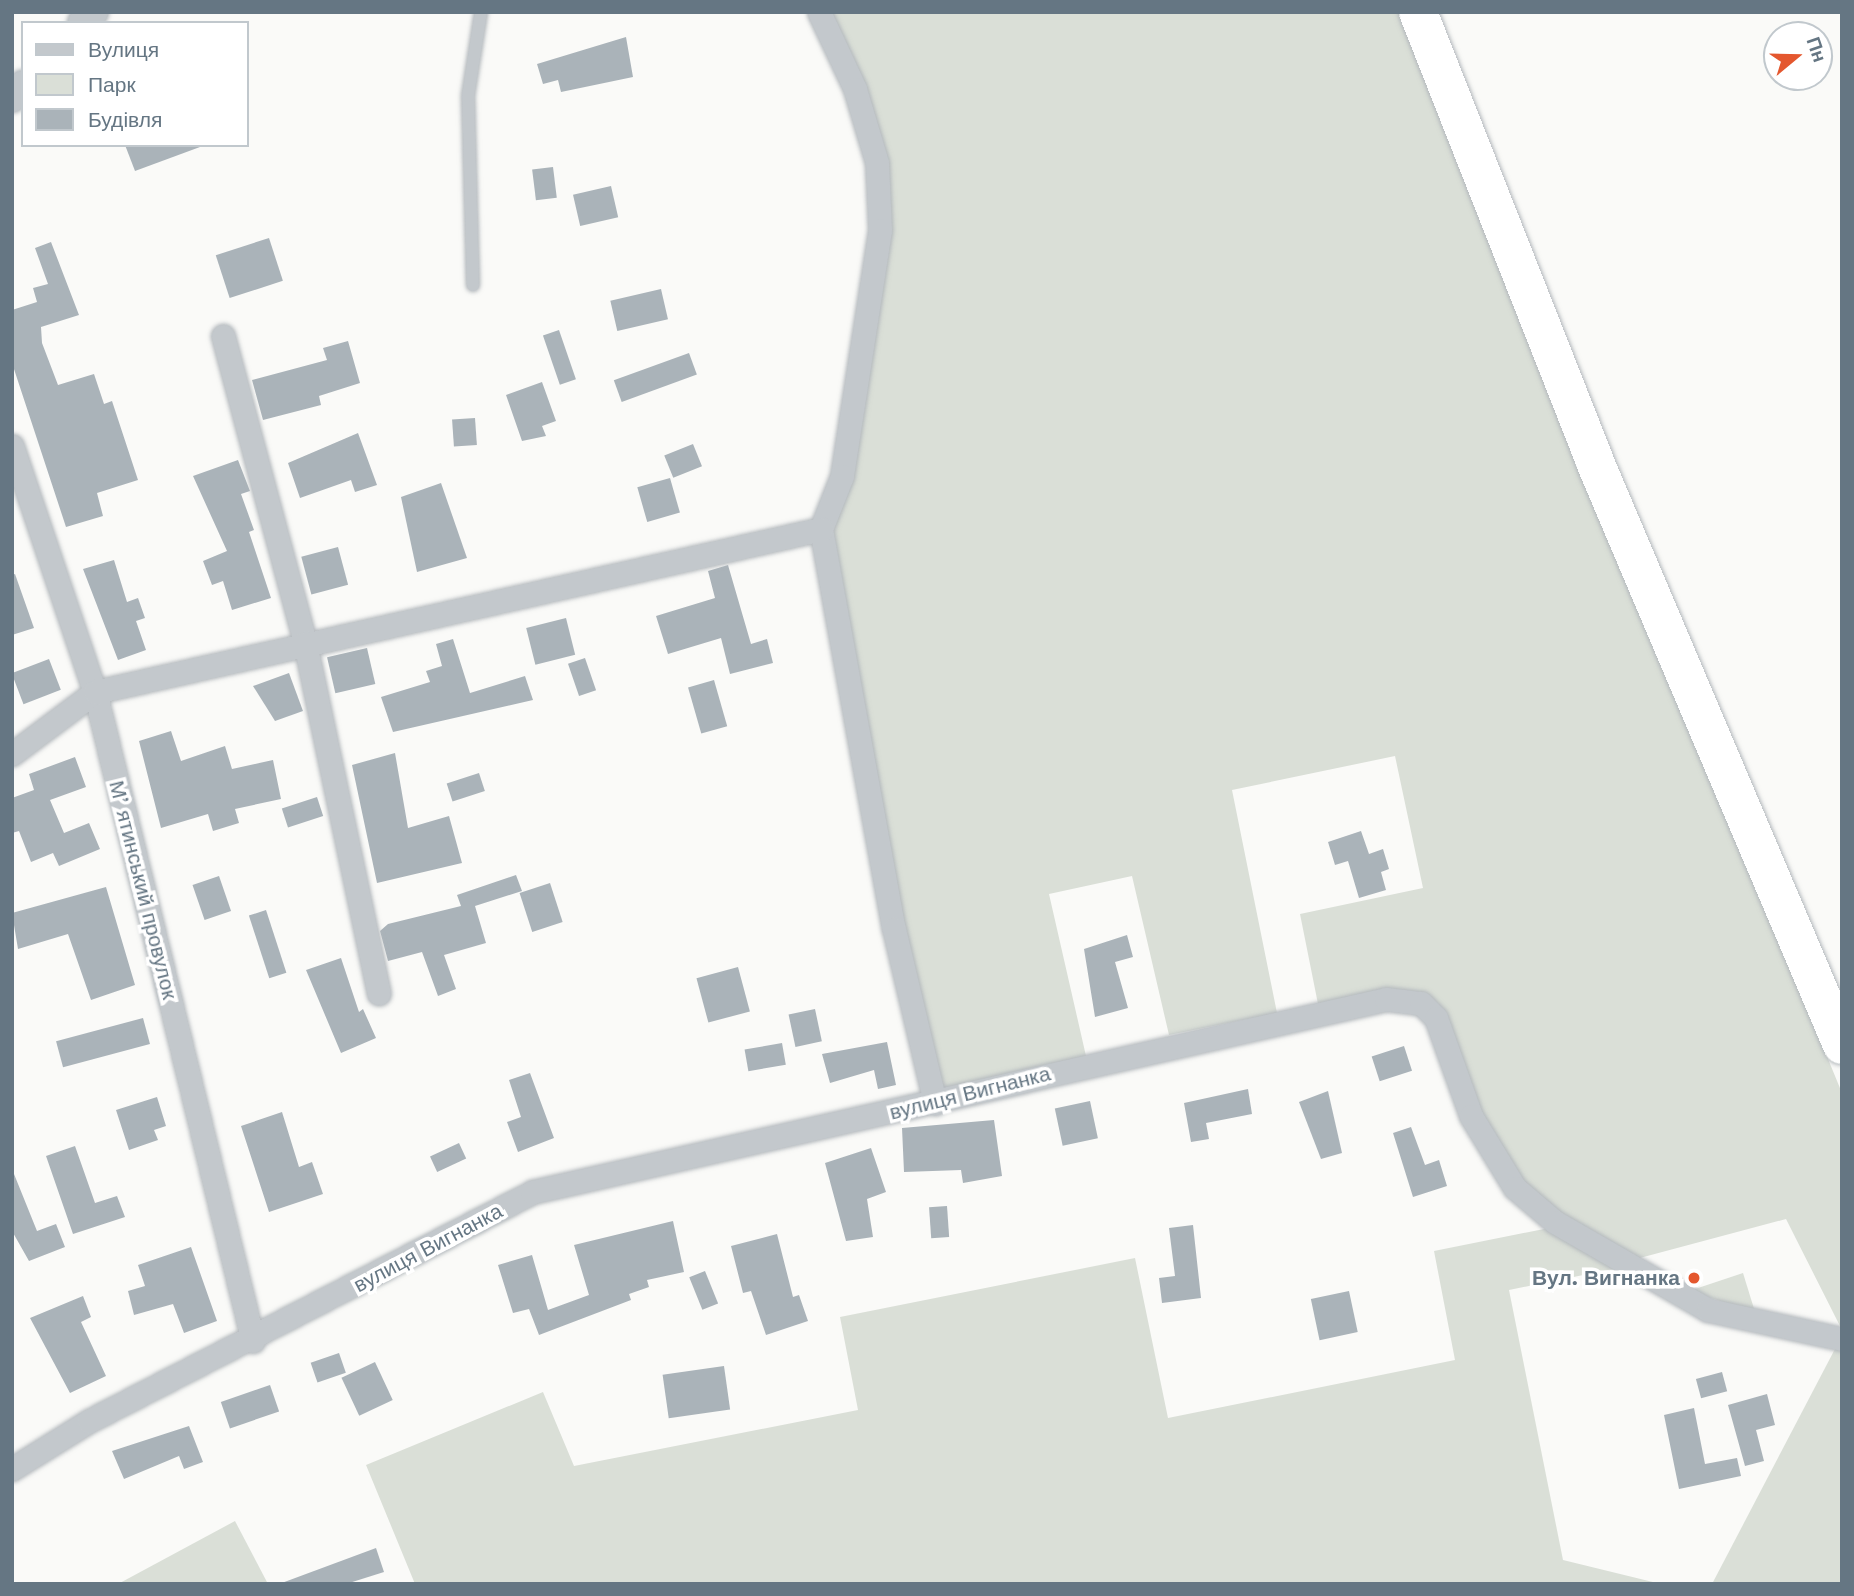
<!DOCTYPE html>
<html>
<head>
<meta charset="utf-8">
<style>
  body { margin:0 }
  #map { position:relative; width:1854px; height:1596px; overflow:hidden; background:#fafaf8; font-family:"Work Sans",sans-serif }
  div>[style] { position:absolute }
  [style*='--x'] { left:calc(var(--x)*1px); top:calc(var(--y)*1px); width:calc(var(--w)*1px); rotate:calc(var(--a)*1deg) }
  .green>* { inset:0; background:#dadfd7 }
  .building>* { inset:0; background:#aab3b9; transform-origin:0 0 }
  .roads { filter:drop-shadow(0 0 2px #b4b9bd) drop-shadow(0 0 2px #b4b9bd) }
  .service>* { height:12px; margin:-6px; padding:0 6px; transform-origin:6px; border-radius:6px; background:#c3c8cc }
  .minor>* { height:23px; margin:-11.5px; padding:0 11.5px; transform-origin:11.5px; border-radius:11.5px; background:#c3c8cc }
  .tertiary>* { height:30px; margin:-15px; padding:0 15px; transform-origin:15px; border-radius:15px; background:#c3c8cc }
  .trunk>* { height:38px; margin:-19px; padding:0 19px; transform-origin:19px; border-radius:19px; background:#fff }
  .dots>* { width:19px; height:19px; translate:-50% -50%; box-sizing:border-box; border:4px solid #fff; border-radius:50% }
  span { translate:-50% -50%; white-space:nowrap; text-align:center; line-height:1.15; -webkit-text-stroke:7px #fff; paint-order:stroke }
  .street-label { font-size:21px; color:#657683 }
  .poi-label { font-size:21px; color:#657683; font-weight:700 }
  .right { translate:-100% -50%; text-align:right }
  .frame { position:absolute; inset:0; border:14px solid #657683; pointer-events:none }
  .legend { position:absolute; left:21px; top:21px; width:228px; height:126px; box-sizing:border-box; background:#fff; border:2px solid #c1c8cd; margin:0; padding:9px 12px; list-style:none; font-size:21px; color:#657683 }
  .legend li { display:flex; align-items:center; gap:14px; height:35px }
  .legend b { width:35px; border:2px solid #c1c8cd }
  .north { position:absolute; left:1763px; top:21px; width:70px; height:70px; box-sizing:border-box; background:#fff; border:2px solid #c1c8cd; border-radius:50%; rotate:71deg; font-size:19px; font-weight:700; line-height:28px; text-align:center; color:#657683 }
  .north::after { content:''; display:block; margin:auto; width:24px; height:32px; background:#e4572e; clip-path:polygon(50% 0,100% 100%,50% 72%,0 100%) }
</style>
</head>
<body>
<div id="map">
  <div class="green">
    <i style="clip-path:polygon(828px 12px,1398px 12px,1842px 1093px,1842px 1330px,1786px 1219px,1636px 1259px,1560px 1215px,1522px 1183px,1479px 1113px,1444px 1014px,1318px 1004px,1300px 914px,1423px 888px,1395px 756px,1232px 790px,1277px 1013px,1169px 1035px,1132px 876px,1049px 894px,1086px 1056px,940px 1093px,901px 927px,829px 529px,888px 231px)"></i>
    <i style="clip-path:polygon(1549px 1228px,1618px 1268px,1509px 1290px,1563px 1560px,1661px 1584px,415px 1584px,366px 1465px,543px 1392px,574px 1466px,858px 1410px,840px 1317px,1135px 1258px,1168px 1418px,1455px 1360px,1434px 1251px)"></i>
    <i style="clip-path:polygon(1743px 1273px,1755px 1312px,1689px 1291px)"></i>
    <i style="clip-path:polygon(1836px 1347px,1842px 1348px,1842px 1584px,1712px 1584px)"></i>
    <i style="clip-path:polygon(235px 1521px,268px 1584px,118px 1584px)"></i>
  </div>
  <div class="building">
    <i style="clip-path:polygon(626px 37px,633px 77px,561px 92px,558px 80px,543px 84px,537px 64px)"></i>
    <i style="clip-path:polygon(125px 145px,200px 145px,200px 147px,135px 171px)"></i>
    <i style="left:553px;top:167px;width:31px;height:21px;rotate:83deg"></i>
    <i style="left:611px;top:186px;width:32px;height:39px;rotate:77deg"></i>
    <i style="left:269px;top:238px;width:45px;height:56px;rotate:72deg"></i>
    <i style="clip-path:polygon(51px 242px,79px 315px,41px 327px,42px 343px,58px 385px,94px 374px,104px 404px,112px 401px,138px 480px,97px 493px,103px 516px,66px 527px,12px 363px,12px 310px,37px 302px,33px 288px,48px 284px,35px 248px)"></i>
    <i style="left:661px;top:289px;width:31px;height:52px;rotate:77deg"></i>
    <i style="left:559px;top:330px;width:52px;height:17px;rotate:71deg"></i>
    <i style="clip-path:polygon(348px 341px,360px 383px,319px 396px,321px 405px,263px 420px,252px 380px,327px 360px,323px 348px)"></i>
    <i style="left:689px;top:353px;width:23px;height:80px;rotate:70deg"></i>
    <i style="clip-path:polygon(542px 382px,556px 421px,542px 426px,546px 436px,522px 441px,506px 395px)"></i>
    <i style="left:475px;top:418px;width:27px;height:23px;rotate:86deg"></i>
    <i style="clip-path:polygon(358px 433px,377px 485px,355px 492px,351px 480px,300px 498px,288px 463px)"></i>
    <i style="left:693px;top:444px;width:24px;height:31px;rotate:68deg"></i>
    <i style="clip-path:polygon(238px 460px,250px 491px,241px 494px,254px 530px,249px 532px,271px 598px,232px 610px,223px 581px,212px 585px,203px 561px,227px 551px,193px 476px)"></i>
    <i style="left:670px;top:478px;width:36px;height:34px;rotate:74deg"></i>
    <i style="clip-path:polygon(441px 483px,467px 558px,417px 572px,401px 497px)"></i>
    <i style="left:338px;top:547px;width:39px;height:38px;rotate:75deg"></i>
    <i style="clip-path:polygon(114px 560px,127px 602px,138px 598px,145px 618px,136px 621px,146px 650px,118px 660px,83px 569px)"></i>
    <i style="clip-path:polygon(728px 565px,751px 644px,767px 639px,773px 663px,730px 674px,721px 638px,668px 654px,656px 616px,715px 598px,708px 571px)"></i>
    <i style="clip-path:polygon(15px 574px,34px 628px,12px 635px,12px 575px)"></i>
    <i style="left:566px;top:618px;width:38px;height:41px;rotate:76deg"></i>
    <i style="clip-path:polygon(453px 639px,470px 693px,525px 676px,533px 700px,393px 732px,381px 697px,430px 682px,426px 671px,442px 666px,436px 644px)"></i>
    <i style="left:367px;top:648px;width:37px;height:41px;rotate:77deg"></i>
    <i style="left:585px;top:658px;width:34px;height:18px;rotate:71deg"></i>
    <i style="left:49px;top:659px;width:33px;height:40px;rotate:69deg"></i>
    <i style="clip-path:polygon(289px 673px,303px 711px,275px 721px,253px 686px)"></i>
    <i style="left:714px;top:680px;width:48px;height:27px;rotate:74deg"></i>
    <i style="clip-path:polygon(171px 731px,181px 761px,225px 746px,232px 769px,273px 760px,281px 799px,235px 809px,239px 823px,213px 831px,208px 814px,161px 828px,139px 741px)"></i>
    <i style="clip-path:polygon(395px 753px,408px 828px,449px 816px,462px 863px,377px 883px,352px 765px)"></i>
    <i style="clip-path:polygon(75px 757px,86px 787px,50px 800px,64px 833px,89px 823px,100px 849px,59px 866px,53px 853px,31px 862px,19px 831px,12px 833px,12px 798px,34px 790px,29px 774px)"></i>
    <i style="left:479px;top:773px;width:19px;height:34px;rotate:72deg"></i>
    <i style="left:317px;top:797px;width:20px;height:37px;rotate:72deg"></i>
    <i style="clip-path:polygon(1361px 831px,1369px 854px,1383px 849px,1389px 869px,1381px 872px,1386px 890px,1359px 898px,1348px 861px,1335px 865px,1328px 842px)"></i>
    <i style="clip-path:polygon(516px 875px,522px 891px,475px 906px,486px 943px,444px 955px,456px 989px,438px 996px,422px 952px,388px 961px,380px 931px,388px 924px,461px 906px,457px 895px)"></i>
    <i style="left:219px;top:876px;width:37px;height:28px;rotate:71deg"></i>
    <i style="left:550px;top:883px;width:41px;height:32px;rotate:72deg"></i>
    <i style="clip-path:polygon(106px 887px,135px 985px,91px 1000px,68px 934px,18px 949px,12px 913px)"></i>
    <i style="left:266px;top:910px;width:66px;height:18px;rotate:72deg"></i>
    <i style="clip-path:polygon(1127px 935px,1133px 957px,1115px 962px,1128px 1008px,1095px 1017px,1084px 949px)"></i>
    <i style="clip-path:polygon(341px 958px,359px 1012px,363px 1009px,376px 1038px,341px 1053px,306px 970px)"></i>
    <i style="left:738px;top:967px;width:46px;height:43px;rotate:75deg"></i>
    <i style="left:815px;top:1009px;width:33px;height:27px;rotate:78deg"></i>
    <i style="left:143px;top:1018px;width:27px;height:90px;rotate:75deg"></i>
    <i style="clip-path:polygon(887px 1042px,896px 1085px,878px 1089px,874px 1070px,830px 1083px,822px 1054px)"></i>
    <i style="left:782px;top:1043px;width:22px;height:38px;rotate:80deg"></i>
    <i style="left:1404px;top:1046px;width:26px;height:34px;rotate:72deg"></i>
    <i style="clip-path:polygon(530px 1073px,554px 1138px,518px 1152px,507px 1122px,521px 1117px,509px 1080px)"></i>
    <i style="clip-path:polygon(1248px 1089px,1252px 1114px,1206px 1123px,1209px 1139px,1191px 1142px,1184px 1103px)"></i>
    <i style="clip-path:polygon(1328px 1091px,1342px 1153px,1321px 1159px,1299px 1102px)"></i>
    <i style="clip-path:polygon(157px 1097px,166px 1126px,154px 1130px,158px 1140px,129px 1150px,116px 1110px)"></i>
    <i style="left:1090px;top:1101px;width:38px;height:36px;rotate:78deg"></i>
    <i style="clip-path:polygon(282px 1112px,299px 1167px,312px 1162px,323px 1194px,269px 1212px,241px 1126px)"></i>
    <i style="clip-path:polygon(994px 1120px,1002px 1176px,963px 1183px,961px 1170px,904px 1172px,902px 1128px)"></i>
    <i style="clip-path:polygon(1411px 1127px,1425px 1165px,1439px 1160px,1447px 1186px,1413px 1197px,1393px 1133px)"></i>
    <i style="left:459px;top:1143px;width:17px;height:32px;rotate:65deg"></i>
    <i style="clip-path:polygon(75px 1146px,95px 1203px,117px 1196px,125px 1217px,73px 1234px,46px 1156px)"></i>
    <i style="clip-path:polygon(871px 1148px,886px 1192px,867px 1199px,873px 1237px,846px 1241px,825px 1163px)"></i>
    <i style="clip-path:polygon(12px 1169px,37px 1231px,56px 1224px,65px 1247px,29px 1261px,12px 1231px)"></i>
    <i style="left:947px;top:1206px;width:31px;height:18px;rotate:86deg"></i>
    <i style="clip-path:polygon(673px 1221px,684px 1272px,647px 1280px,649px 1287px,629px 1294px,631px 1300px,539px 1335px,529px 1309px,513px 1313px,498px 1265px,532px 1255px,548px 1310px,589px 1295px,574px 1245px)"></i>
    <i style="clip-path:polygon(1193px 1225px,1201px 1298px,1162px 1303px,1159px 1278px,1175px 1276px,1169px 1228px)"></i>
    <i style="clip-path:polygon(777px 1234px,793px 1297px,799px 1295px,808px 1321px,766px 1335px,751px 1291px,743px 1293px,731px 1246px)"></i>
    <i style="clip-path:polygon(191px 1247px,217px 1321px,184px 1333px,173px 1304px,134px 1315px,128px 1291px,145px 1286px,138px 1265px)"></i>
    <i style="left:705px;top:1271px;width:35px;height:17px;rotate:68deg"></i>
    <i style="left:1349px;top:1291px;width:42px;height:39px;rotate:78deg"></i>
    <i style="clip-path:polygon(83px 1296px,91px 1317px,81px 1322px,106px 1376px,70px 1393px,30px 1318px)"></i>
    <i style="left:339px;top:1353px;width:21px;height:30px;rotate:71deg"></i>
    <i style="left:375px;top:1362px;width:42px;height:37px;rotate:65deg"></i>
    <i style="left:724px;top:1366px;width:44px;height:62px;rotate:82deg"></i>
    <i style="left:1722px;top:1372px;width:20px;height:27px;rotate:75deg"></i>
    <i style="left:270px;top:1385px;width:28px;height:52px;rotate:71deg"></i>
    <i style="clip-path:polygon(1767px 1394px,1775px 1425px,1756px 1430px,1764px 1461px,1745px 1466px,1728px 1405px)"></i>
    <i style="clip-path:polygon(1694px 1408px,1705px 1464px,1737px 1458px,1741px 1476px,1679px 1489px,1664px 1415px)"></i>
    <i style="clip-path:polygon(189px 1426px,203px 1462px,184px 1469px,179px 1456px,124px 1479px,112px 1451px)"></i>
    <i style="clip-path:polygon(376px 1548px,384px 1572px,346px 1584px,279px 1584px)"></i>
  </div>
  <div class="roads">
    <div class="service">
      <i style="--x:473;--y:285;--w:189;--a:-91.5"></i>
      <i style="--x:468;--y:96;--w:85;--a:-81.2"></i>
    </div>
    <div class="minor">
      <i style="--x:819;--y:12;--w:85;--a:64.9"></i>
      <i style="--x:855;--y:89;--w:77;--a:73.4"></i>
      <i style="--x:877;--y:163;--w:67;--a:87.4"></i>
      <i style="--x:880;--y:230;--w:249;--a:98.8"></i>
      <i style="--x:842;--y:476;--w:57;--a:111.6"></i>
      <i style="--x:821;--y:529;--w:407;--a:79.7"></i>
      <i style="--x:894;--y:929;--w:179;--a:76.7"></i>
      <i style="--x:223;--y:336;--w:318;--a:75"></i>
      <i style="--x:305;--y:643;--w:358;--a:78.1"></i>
      <i style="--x:12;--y:446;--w:260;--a:71.4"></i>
      <i style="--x:95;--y:692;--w:668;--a:76.32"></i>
      <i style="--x:12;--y:754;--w:104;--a:-36.8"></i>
      <i style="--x:95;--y:692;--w:744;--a:-12.65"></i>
      <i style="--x:12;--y:1469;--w:91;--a:-31.9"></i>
      <i style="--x:89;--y:1421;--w:499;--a:-27.3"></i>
      <i style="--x:532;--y:1192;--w:876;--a:-12.73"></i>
      <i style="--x:1386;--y:999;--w:35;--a:7"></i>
      <i style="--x:1421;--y:1003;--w:21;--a:45"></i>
      <i style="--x:1436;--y:1018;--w:104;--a:70.3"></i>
      <i style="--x:1471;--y:1116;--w:84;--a:58.6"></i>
      <i style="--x:1515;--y:1188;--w:52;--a:40.4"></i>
      <i style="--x:1555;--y:1222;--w:177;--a:29.9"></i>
      <i style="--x:1708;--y:1310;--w:137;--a:12.2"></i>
    </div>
    <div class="tertiary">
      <i style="--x:83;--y:23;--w:15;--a:-48"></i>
      <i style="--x:12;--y:97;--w:16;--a:-45"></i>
    </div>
    <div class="trunk">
      <i style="--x:1418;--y:12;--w:484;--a:68.5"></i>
      <i style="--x:1595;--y:462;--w:633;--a:67.04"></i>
    </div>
  </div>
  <div class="dots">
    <i style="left:1694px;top:1278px;background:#e4572e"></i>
  </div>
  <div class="street-label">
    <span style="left:143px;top:890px;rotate:76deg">Мʼятинський провулок</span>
    <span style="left:970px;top:1093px;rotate:-14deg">вулиця Вигнанка</span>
    <span style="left:428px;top:1248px;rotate:-28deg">вулиця Вигнанка</span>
  </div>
  <div class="poi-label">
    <span class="right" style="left:1680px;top:1278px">Вул. Вигнанка</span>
  </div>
  <div class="frame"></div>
  <ul class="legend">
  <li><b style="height:9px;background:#c3c8cc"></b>Вулиця</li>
  <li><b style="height:19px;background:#dadfd7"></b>Парк</li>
  <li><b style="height:19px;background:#aab3b9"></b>Будівля</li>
  </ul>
  <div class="north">Пн</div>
</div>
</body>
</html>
